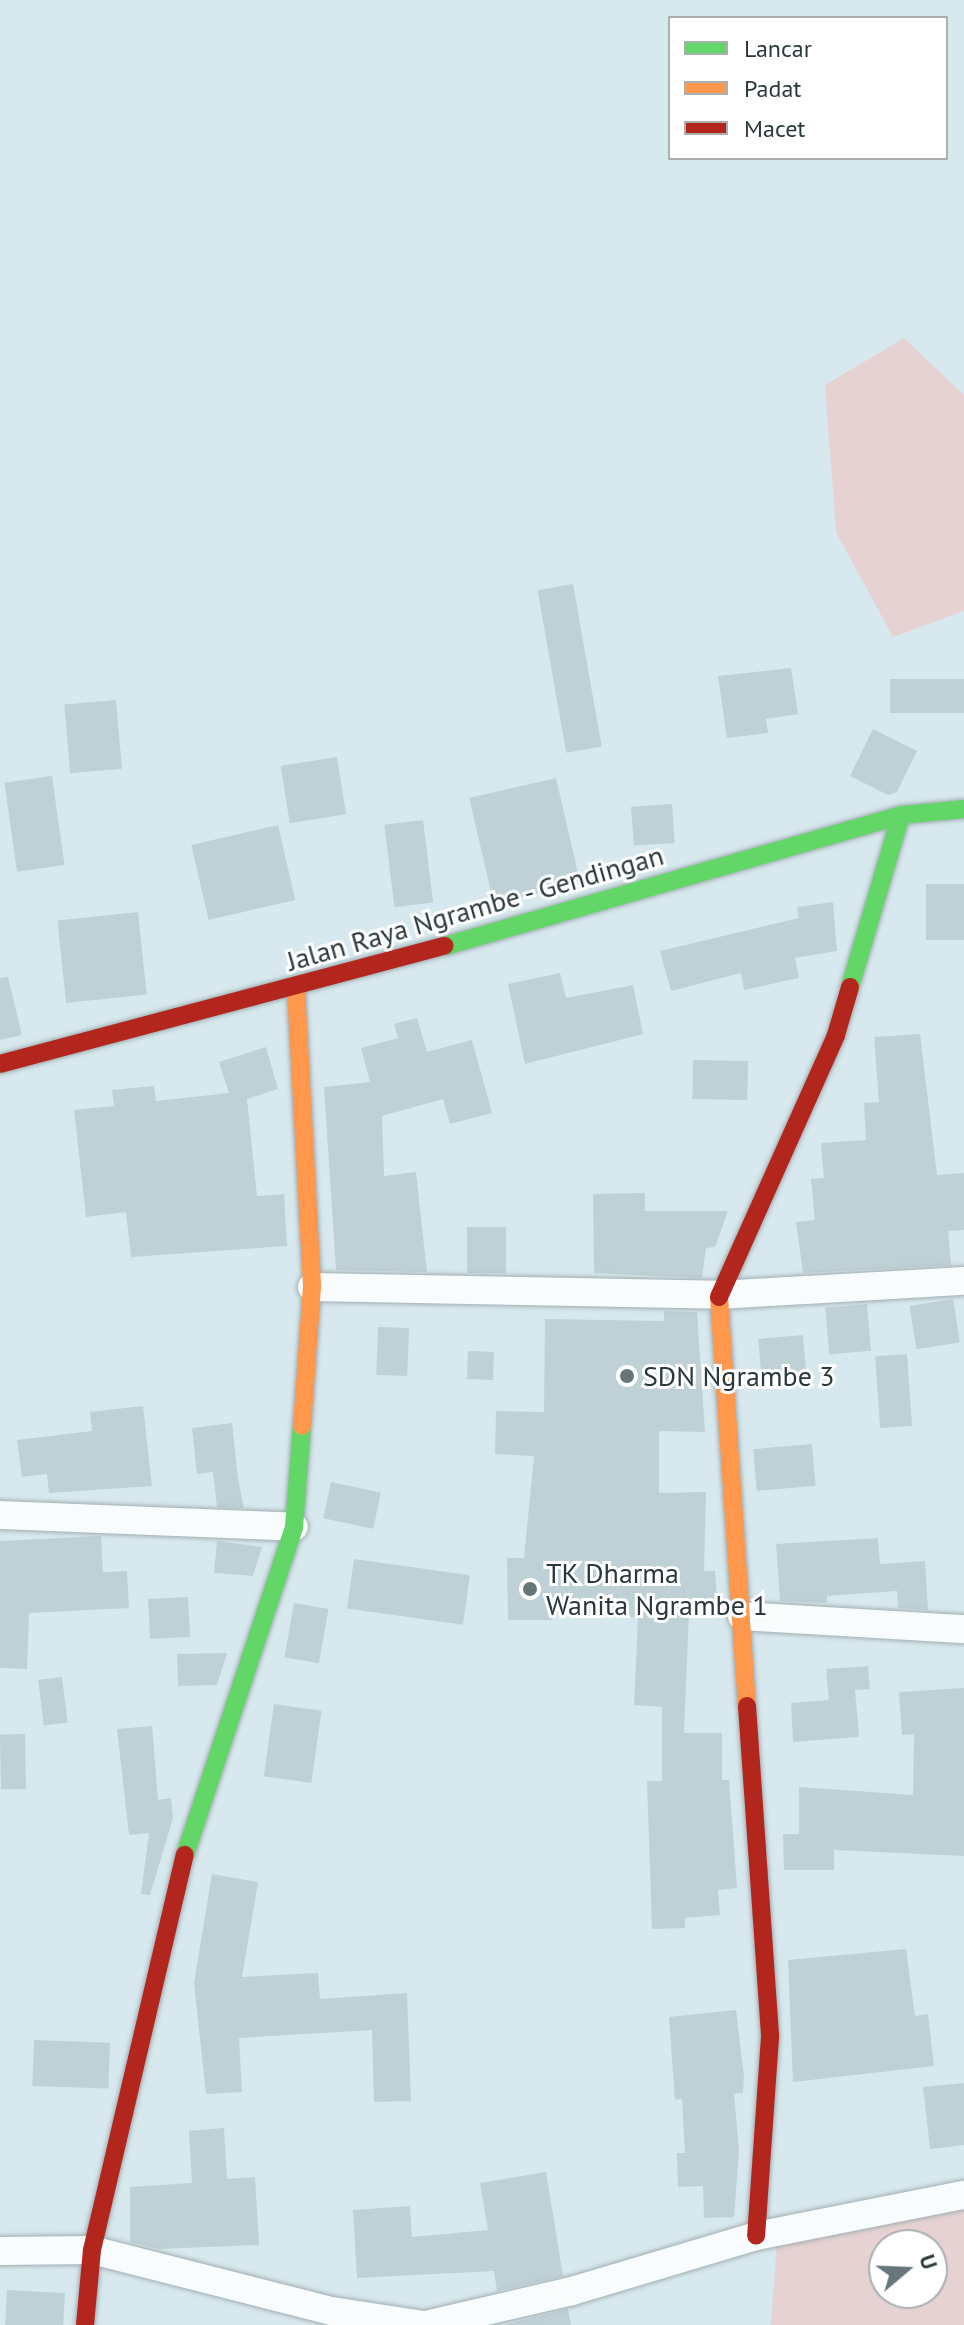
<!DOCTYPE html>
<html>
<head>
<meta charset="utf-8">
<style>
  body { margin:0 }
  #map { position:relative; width:964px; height:2325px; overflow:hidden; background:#d7e9ee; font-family:"PT Sans",sans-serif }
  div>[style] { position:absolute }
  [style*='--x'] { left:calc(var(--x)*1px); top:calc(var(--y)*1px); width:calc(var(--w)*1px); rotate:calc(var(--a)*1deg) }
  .green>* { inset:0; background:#e6d2d2 }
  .building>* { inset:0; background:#bfd1d6; transform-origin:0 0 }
  .roads { filter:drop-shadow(0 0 2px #a1aeb2) drop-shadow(0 0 2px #a1aeb2) }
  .street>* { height:28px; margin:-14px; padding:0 14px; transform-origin:14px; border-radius:14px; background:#f9fcfc }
  .fast>* { height:18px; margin:-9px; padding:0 9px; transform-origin:9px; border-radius:9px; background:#63d668 }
  .slow>* { height:18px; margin:-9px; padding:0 9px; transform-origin:9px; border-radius:9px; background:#ff974d }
  .jam>* { height:18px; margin:-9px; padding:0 9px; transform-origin:9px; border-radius:9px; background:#b3261e }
  .dots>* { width:22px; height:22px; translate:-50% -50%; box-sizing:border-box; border:4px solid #fff; border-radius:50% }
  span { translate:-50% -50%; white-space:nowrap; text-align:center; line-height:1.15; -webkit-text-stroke:6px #fff; paint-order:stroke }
  .street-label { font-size:28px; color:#2b383b }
  .poi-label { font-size:28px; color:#2b383b }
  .left { translate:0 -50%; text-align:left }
  .legend { position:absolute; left:668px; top:16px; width:280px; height:144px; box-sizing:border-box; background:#fff; border:2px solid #aaafb1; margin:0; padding:10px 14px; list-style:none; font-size:24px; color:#2b383b }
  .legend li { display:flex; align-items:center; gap:16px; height:40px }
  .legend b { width:40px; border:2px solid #aaafb1 }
  .north { position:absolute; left:868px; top:2229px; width:80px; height:80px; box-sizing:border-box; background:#fff; border:2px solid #aaafb1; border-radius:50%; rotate:71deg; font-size:22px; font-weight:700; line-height:32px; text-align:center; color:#2b383b }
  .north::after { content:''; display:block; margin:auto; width:28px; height:36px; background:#67767a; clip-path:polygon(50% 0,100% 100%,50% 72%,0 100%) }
</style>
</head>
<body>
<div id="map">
  <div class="green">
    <i style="clip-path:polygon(904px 338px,964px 395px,964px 611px,893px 637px,836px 532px,825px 385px)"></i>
    <i style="clip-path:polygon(evenodd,964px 2206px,964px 2325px,771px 2325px,777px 2242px,964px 2206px,884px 2245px,932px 2245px,932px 2293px,884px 2293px,884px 2245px)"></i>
  </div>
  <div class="building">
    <i style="left:573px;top:584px;width:165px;height:36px;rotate:80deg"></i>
    <i style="clip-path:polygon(791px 668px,798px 714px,766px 719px,768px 733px,727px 738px,718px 676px)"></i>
    <i style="left:964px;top:679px;width:34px;height:74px;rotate:90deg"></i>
    <i style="left:116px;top:700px;width:69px;height:52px;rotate:85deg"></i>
    <i style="clip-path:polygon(873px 729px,917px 751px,897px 792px,888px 795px,850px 776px)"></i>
    <i style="left:337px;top:757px;width:58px;height:57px;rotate:81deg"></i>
    <i style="left:52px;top:776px;width:90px;height:48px;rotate:82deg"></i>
    <i style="left:556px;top:778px;width:108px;height:89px;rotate:77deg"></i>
    <i style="left:672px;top:804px;width:39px;height:41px;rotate:86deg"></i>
    <i style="left:423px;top:820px;width:83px;height:39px;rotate:83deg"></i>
    <i style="left:278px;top:825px;width:77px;height:89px;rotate:77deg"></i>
    <i style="left:964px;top:884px;width:56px;height:38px;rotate:90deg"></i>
    <i style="clip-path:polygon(833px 902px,837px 951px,795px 958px,799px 978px,744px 990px,741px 973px,671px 991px,660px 951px,799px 918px,797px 907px)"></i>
    <i style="left:138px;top:912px;width:83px;height:81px;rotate:84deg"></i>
    <i style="clip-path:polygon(560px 973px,566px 998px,633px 985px,643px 1034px,525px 1064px,508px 984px)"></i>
    <i style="clip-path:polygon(8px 977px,22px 1035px,0 1040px,0 978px)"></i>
    <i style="clip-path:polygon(417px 1018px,427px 1052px,472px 1040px,492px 1113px,450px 1124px,443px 1099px,382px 1116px,384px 1176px,416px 1172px,427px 1272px,336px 1270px,324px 1087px,370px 1082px,361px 1048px,398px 1038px,394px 1024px)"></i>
    <i style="clip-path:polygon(920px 1034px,937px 1175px,964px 1173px,964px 1230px,948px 1231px,951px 1265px,803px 1273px,796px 1222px,815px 1220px,811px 1179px,824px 1178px,821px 1143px,866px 1140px,864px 1103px,879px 1102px,874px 1037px)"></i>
    <i style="clip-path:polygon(266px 1047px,278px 1089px,247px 1099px,257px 1196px,284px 1194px,287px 1246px,131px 1257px,126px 1212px,86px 1217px,74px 1110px,114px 1106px,112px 1090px,154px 1086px,156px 1101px,229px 1093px,219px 1062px)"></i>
    <i style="left:693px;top:1060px;width:55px;height:39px;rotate:1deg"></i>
    <i style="clip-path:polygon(645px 1193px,645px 1211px,728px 1211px,715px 1247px,706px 1248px,702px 1278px,594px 1273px,593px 1194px)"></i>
    <i style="left:467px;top:1227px;width:39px;height:46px"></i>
    <i style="left:953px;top:1299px;width:44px;height:44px;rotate:81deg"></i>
    <i style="left:867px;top:1304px;width:47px;height:42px;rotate:85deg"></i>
    <i style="clip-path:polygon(664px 1311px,697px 1312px,705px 1432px,659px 1431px,659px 1493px,706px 1492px,704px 1571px,715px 1571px,718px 1611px,689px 1612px,684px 1733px,722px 1733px,722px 1780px,729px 1780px,737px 1888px,718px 1890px,720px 1915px,685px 1918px,685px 1928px,652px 1929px,647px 1781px,662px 1781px,662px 1707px,634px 1705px,638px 1618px,552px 1613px,552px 1620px,508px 1620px,507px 1558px,524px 1558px,534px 1456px,495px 1454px,496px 1411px,544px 1412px,545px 1319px,664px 1321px)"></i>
    <i style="left:378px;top:1327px;width:31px;height:48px;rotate:2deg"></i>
    <i style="left:803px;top:1335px;width:38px;height:45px;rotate:85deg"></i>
    <i style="left:468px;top:1351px;width:26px;height:28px;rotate:2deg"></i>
    <i style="left:907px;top:1354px;width:72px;height:32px;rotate:86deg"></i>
    <i style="clip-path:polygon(143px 1406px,152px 1486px,49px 1493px,47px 1474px,22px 1477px,17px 1440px,92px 1431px,90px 1412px)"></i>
    <i style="clip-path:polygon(232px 1423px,238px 1479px,244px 1508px,217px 1507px,213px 1472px,197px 1474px,192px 1428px)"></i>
    <i style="left:812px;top:1444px;width:42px;height:59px;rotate:85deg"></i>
    <i style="left:331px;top:1482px;width:51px;height:37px;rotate:12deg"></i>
    <i style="clip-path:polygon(101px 1536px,103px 1572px,127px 1571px,129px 1608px,29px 1613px,27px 1669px,0 1668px,0 1541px)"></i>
    <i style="clip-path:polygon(878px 1538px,880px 1564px,925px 1561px,928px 1610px,898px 1608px,897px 1591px,827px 1596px,827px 1603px,780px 1601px,776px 1544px)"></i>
    <i style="clip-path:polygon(217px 1541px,262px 1547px,253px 1576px,214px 1573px)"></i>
    <i style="left:354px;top:1559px;width:117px;height:50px;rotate:8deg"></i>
    <i style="left:188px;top:1597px;width:40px;height:40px;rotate:87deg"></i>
    <i style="left:294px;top:1603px;width:35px;height:55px;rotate:10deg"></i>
    <i style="clip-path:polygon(227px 1653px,217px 1685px,178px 1686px,177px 1654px)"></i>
    <i style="clip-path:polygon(868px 1666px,870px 1689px,855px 1690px,859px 1737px,793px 1742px,791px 1703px,829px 1700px,826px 1669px)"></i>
    <i style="left:62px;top:1677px;width:46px;height:24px;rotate:83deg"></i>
    <i style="clip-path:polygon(964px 1688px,964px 1856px,834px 1850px,834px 1870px,784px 1870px,783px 1834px,799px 1834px,799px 1787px,913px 1795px,914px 1734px,902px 1735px,899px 1692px)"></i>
    <i style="left:274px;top:1704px;width:48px;height:73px;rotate:8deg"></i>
    <i style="clip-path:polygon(152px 1726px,158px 1800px,171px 1798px,173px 1818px,150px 1895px,141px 1894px,149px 1833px,129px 1835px,117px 1729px)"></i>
    <i style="left:25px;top:1734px;width:55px;height:25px;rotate:89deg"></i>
    <i style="clip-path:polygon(212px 1874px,258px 1882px,242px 1977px,318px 1973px,320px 1999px,407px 1993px,411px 2101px,374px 2102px,372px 2030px,239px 2038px,242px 2092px,206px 2094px,194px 1983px)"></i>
    <i style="clip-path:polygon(906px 1949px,915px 2016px,928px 2014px,934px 2066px,793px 2082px,788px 1960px)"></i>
    <i style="clip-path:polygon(736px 2010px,744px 2076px,743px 2093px,734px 2094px,739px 2151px,734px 2217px,704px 2218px,703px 2186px,678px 2187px,677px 2153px,685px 2153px,682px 2099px,675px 2100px,669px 2017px)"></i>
    <i style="left:34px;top:2040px;width:76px;height:46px;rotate:2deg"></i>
    <i style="clip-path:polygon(964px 2083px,964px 2145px,930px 2149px,923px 2087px)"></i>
    <i style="clip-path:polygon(224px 2128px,227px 2179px,255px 2177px,259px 2245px,159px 2249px,130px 2242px,130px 2187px,192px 2183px,189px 2131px)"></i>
    <i style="clip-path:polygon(546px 2172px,563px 2276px,497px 2291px,494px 2271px,357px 2278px,353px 2210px,410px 2206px,412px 2237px,488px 2230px,480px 2183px)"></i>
    <i style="left:7px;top:2290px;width:58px;height:35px;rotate:3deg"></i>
    <i style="clip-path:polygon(568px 2309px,571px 2325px,503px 2325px)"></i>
  </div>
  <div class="roads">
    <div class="street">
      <i style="--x:312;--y:1287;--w:407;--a:1.1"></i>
      <i style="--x:719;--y:1295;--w:245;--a:-3.3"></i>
      <i style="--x:0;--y:1515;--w:294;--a:2.3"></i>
      <i style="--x:742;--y:1616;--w:222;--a:3.4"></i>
      <i style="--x:0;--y:2251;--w:92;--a:-0.6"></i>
      <i style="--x:92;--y:2250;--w:248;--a:14.3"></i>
      <i style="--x:332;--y:2311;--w:93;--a:8.7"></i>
      <i style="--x:426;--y:2325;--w:150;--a:-13.1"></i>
      <i style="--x:572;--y:2291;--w:192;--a:-16.6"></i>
      <i style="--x:756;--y:2236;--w:212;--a:-11.2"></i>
    </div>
    <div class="fast">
      <i style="--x:445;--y:946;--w:474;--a:-16"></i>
      <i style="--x:901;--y:815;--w:63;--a:-5.4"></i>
      <i style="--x:850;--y:987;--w:179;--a:-73.5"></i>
      <i style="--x:185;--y:1855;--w:346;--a:-71.6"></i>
      <i style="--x:294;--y:1527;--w:101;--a:-85.5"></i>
    </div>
    <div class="slow">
      <i style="--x:296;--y:989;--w:298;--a:86.9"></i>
      <i style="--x:312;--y:1287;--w:139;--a:94.1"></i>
      <i style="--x:719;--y:1297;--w:410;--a:86.1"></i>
    </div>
    <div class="jam">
      <i style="--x:0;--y:1064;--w:460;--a:-14.9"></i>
      <i style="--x:719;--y:1297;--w:287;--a:-65.9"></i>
      <i style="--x:836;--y:1035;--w:50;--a:-73.7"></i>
      <i style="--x:747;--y:1706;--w:332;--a:86"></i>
      <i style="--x:770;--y:2037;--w:199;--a:94"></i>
      <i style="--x:85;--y:2325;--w:75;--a:-84.7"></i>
      <i style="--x:92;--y:2250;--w:406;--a:-76.8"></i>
    </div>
  </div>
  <div class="dots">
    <i style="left:627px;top:1376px;background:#67767a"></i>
    <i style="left:530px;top:1589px;background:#67767a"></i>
  </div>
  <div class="street-label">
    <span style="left:475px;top:908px;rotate:-16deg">Jalan Raya Ngrambe - Gendingan</span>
  </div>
  <div class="poi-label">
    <span class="left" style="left:643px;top:1376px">SDN Ngrambe 3</span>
    <span class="left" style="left:546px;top:1589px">TK Dharma<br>Wanita Ngrambe 1</span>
  </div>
  <ul class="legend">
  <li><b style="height:10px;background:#63d668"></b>Lancar</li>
  <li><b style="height:10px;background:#ff974d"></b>Padat</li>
  <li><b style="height:10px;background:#b3261e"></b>Macet</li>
  </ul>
  <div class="north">U</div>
</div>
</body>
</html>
